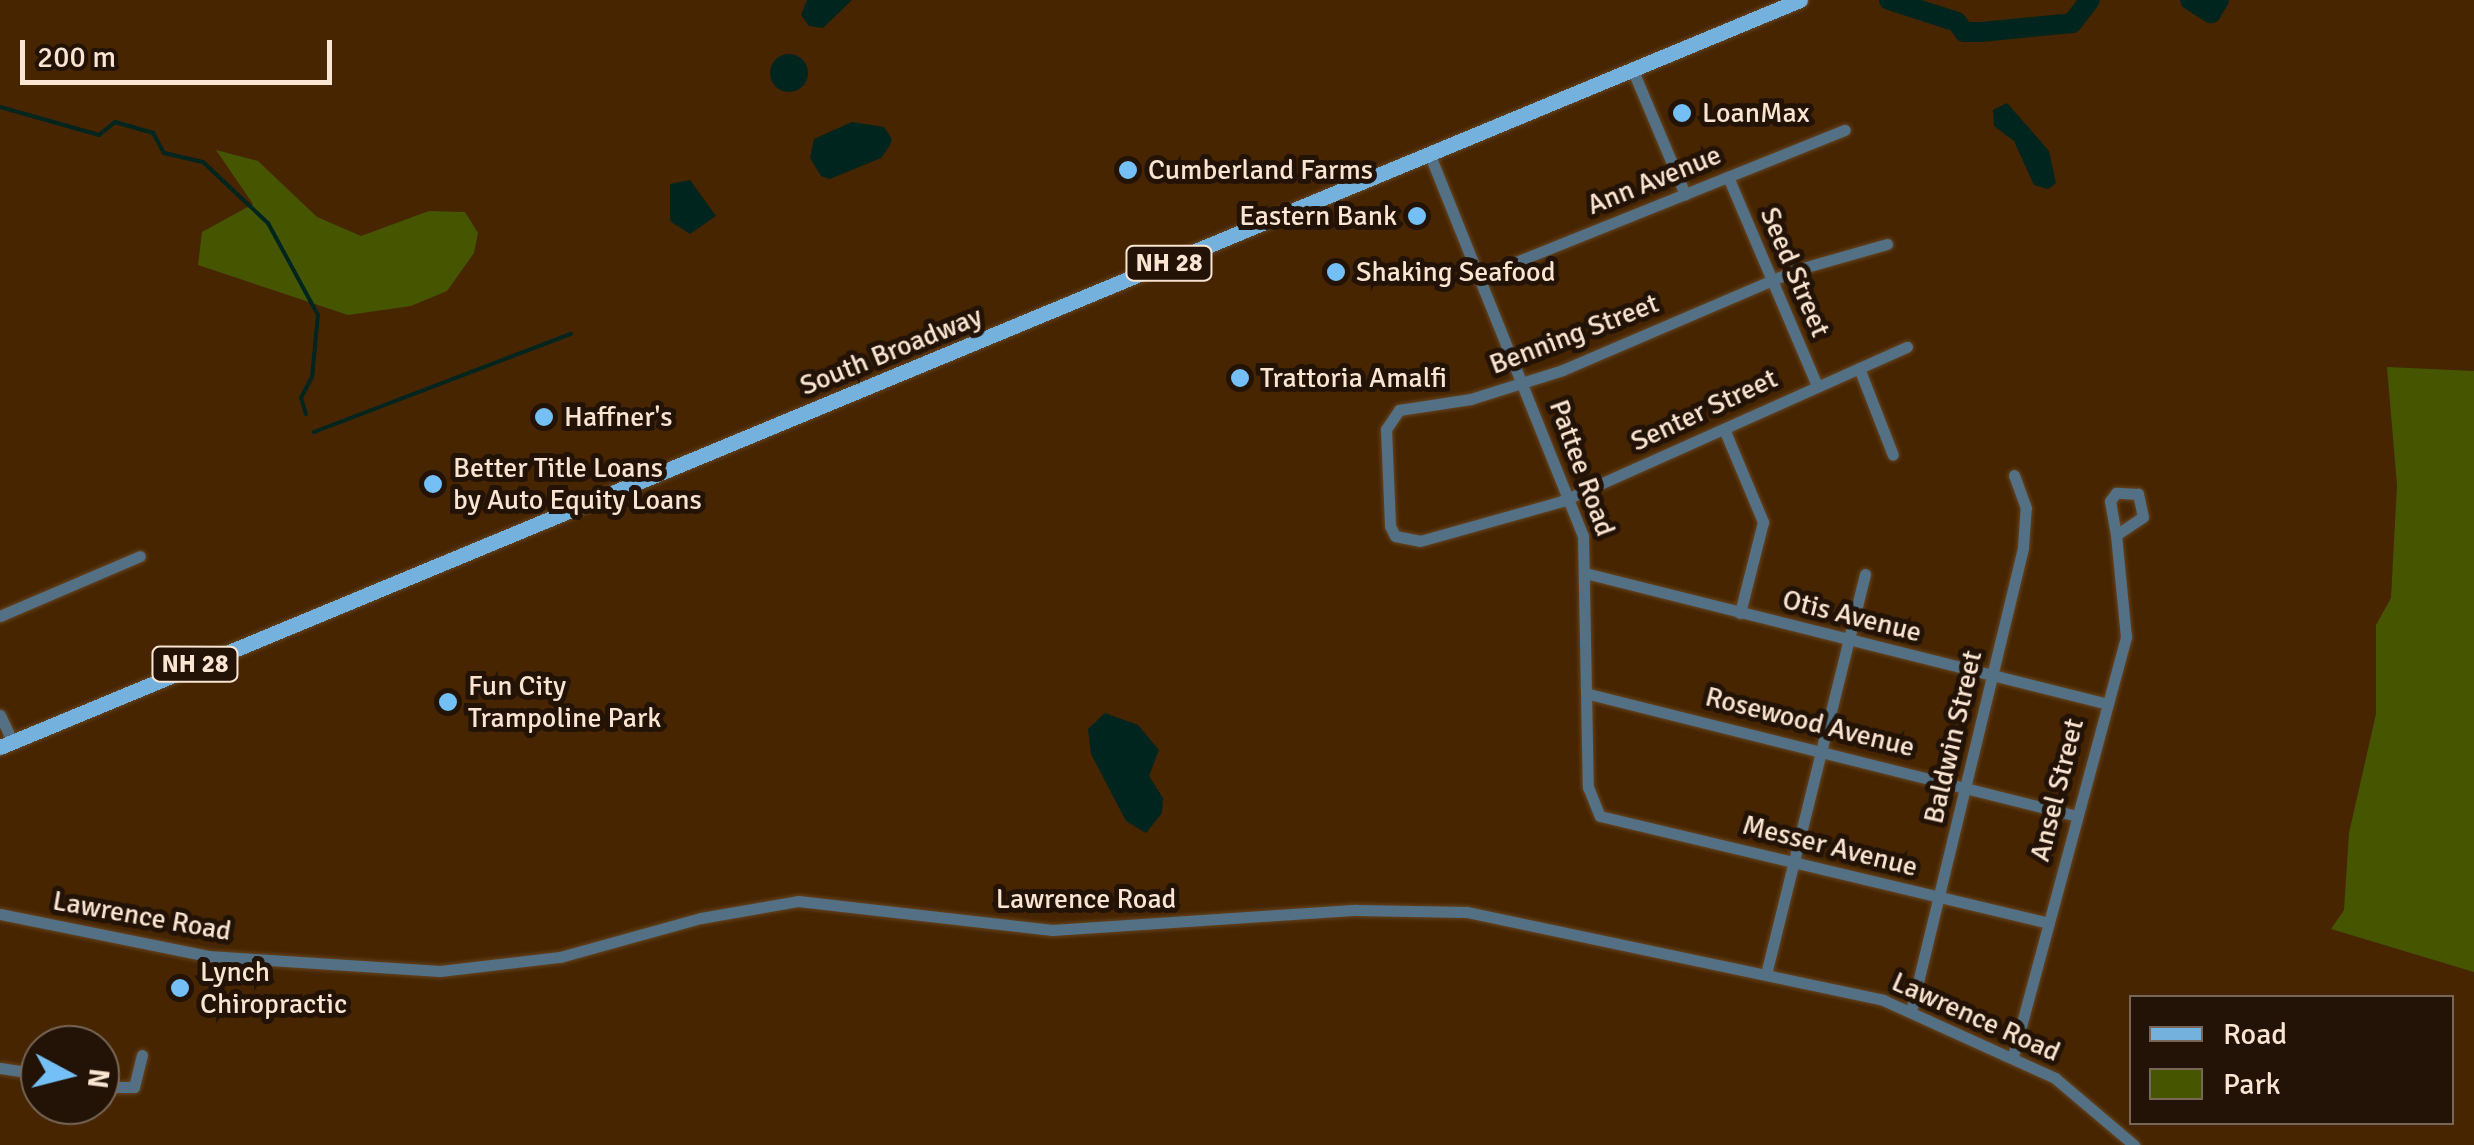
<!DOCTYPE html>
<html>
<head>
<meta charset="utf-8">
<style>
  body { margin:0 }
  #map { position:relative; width:2474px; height:1145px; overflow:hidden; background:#472501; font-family:Signika,sans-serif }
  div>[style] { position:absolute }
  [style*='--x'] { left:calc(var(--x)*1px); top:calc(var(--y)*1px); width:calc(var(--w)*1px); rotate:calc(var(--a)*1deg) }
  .green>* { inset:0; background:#465600 }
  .water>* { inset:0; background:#00251f }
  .round { border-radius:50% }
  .stream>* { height:4px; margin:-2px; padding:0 2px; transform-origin:2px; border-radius:2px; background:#00251f }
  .river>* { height:20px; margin:-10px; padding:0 10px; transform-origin:10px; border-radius:10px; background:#00251f }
  .roads { filter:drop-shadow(0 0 2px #644422) drop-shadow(0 0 2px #644422) }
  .minor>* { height:11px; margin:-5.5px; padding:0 5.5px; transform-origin:5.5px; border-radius:5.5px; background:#537085 }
  .major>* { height:15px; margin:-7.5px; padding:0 7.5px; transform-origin:7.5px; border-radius:7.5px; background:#74b1dd }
  .dots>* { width:28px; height:28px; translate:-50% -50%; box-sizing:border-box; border:5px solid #221306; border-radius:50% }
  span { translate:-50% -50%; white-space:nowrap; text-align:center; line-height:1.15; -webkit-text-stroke:10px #221306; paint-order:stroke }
  .shield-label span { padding:2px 8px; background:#221306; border:2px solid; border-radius:8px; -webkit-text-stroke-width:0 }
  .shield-label { font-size:25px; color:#fae4d2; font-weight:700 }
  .poi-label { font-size:28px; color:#fae4d2 }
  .left { translate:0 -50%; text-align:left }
  .right { translate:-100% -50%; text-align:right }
  .street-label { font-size:28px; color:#fae4d2 }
  .legend { position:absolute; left:2129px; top:995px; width:325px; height:130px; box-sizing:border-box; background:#221306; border:2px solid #786758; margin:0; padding:12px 18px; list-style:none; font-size:30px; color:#fae4d2 }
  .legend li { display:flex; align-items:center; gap:20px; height:50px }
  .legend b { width:50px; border:2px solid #786758 }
  .north { position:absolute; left:20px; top:1025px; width:100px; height:100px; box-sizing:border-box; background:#221306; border:2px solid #786758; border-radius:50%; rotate:97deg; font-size:28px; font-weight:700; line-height:40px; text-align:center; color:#fae4d2 }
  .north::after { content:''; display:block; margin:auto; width:35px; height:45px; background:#74c0f6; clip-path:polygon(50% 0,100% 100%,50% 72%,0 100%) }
  .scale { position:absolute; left:20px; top:40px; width:312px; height:45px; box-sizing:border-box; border:5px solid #fae4d2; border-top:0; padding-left:12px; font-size:30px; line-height:35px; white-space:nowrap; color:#fae4d2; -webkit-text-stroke:8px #221306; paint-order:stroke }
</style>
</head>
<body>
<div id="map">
  <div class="green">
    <i style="clip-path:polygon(216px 150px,258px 161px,317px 217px,361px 236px,429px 211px,465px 212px,478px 233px,474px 253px,447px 291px,411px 306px,348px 315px,198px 265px,202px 232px,253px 204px)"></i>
    <i style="clip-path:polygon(2387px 367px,2474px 371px,2474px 972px,2331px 929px,2344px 910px,2349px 833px,2376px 714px,2376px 625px,2391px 598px,2397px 485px)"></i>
  </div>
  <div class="water">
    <i style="clip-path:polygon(807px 0,852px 0,823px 28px,809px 26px,801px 15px)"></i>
    <i class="round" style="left:770px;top:54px;width:38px;height:38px"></i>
    <i style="clip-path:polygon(2007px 103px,2049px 151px,2056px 183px,2048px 189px,2034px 185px,2014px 141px,1994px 126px,1993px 110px)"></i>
    <i style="clip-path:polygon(852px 122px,884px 127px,892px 139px,889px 147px,881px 158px,830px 179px,821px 176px,810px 158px,814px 139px)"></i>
    <i style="clip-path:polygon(690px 180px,716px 216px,690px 234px,670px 221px,670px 184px)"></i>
    <i style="clip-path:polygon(1105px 713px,1138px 725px,1159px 750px,1149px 776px,1163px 798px,1162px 813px,1146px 833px,1126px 821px,1091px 754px,1088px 729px)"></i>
  </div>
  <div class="stream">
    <i style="--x:0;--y:107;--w:103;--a:15.8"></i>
    <i style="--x:99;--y:135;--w:21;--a:-39"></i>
    <i style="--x:115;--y:122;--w:40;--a:16"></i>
    <i style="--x:153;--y:133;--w:23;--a:61"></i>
    <i style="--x:164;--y:153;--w:40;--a:13"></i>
    <i style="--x:203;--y:162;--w:89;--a:43.2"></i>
    <i style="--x:268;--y:223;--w:105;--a:61.5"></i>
    <i style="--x:318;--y:315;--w:62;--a:95.5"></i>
    <i style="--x:312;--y:377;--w:24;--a:118"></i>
    <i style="--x:301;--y:398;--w:17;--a:73"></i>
    <i style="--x:314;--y:432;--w:275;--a:-20.9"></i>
  </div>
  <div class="river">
    <i style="--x:1889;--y:0;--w:71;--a:17.9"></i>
    <i style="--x:1957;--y:22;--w:12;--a:55"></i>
    <i style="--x:1964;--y:32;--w:17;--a:0"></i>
    <i style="--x:1981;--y:32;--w:91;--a:-5.6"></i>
    <i style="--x:2072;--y:23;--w:29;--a:-52"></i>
    <i style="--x:2190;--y:0;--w:25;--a:32"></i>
    <i style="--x:2211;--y:13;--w:15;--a:-58"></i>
  </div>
  <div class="roads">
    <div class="minor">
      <i style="--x:1633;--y:71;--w:134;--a:67.1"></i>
      <i style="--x:1429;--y:153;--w:413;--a:68.1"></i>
      <i style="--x:1583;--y:536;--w:251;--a:88.9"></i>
      <i style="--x:1588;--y:787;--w:31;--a:68"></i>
      <i style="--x:1600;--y:816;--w:461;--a:13.4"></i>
      <i style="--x:1728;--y:177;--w:227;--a:66.9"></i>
      <i style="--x:1887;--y:244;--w:95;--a:164.1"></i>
      <i style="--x:1796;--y:270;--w:254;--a:156.8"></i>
      <i style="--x:1563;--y:370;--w:96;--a:162.5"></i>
      <i style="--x:1471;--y:399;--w:73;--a:171.3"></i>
      <i style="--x:1399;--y:410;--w:23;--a:124"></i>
      <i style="--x:1386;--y:429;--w:97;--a:87.6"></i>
      <i style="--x:1390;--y:526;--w:11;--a:63"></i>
      <i style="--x:1395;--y:536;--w:25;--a:11"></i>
      <i style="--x:1420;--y:541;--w:148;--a:-15.7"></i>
      <i style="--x:1562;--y:501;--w:378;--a:-24.1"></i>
      <i style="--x:1481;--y:276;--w:392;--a:-21.9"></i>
      <i style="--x:1859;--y:368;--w:93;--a:68.7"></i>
      <i style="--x:1724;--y:429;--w:101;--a:67.2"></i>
      <i style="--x:1763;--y:522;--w:94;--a:104.2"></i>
      <i style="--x:1589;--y:574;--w:531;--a:14.06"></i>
      <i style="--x:0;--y:616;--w:152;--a:-23.2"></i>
      <i style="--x:1589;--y:694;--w:503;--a:14.04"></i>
      <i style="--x:0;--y:715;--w:29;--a:65"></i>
      <i style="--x:0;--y:914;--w:212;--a:11.4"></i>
      <i style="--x:208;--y:956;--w:232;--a:3.7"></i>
      <i style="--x:440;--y:971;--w:121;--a:-6.7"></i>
      <i style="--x:560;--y:957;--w:146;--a:-15.5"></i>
      <i style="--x:701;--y:918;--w:98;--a:-9.9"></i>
      <i style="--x:798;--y:901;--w:256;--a:6.5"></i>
      <i style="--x:1052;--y:930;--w:305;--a:-3.8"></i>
      <i style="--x:1356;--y:910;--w:111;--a:1"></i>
      <i style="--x:1467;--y:912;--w:425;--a:11.9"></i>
      <i style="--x:1883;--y:1000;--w:189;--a:24.4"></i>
      <i style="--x:2055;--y:1078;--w:104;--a:40.3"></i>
      <i style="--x:1766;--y:974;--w:412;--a:-76.1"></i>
      <i style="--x:1911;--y:1011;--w:477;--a:-76.4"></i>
      <i style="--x:2023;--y:547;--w:39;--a:-86"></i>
      <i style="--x:2026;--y:508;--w:35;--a:-110"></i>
      <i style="--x:2013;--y:1056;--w:434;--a:-74.9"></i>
      <i style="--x:2126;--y:637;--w:102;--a:-95.6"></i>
      <i style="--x:2116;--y:535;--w:32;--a:-34"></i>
      <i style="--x:2143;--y:517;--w:24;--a:-102"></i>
      <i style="--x:2138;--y:494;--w:22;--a:-177"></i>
      <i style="--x:2116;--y:493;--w:10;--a:127"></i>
      <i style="--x:2110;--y:501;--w:35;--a:80"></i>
      <i style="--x:0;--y:1068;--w:40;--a:8.5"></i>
      <i style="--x:100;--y:1087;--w:34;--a:0"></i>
      <i style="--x:134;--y:1087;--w:33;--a:-76"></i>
    </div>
    <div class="major">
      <i style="--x:0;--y:747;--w:1949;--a:-22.54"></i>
    </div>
  </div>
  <div class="dots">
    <i style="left:1682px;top:113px;background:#74c0f6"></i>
    <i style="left:1128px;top:170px;background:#74c0f6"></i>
    <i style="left:1417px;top:216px;background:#74c0f6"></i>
    <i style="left:1336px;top:272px;background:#74c0f6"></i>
    <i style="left:1240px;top:378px;background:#74c0f6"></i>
    <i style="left:544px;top:417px;background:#74c0f6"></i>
    <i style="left:433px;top:484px;background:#74c0f6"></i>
    <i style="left:448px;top:702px;background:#74c0f6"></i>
    <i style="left:180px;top:988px;background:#74c0f6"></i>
  </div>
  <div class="shield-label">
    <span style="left:1169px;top:263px">NH 28</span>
    <span style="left:195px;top:664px">NH 28</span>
  </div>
  <div class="poi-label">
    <span class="left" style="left:1702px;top:113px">LoanMax</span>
    <span class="left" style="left:1148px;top:170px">Cumberland Farms</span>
    <span class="right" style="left:1397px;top:216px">Eastern Bank</span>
    <span class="left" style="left:1356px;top:272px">Shaking Seafood</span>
    <span class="left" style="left:1260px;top:378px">Trattoria Amalfi</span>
    <span class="left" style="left:564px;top:417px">Haffner's</span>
    <span class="left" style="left:453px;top:484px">Better Title Loans<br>by Auto Equity Loans</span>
    <span class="left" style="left:468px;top:702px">Fun City<br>Trampoline Park</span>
    <span class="left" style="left:200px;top:988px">Lynch<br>Chiropractic</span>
  </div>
  <div class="street-label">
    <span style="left:1654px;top:180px;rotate:-22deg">Ann Avenue</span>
    <span style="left:1795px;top:272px;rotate:67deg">Seed Street</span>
    <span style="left:1574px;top:334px;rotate:-21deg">Benning Street</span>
    <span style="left:891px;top:351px;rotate:-22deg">South Broadway</span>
    <span style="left:1704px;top:410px;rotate:-25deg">Senter Street</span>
    <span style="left:1582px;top:468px;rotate:70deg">Pattee Road</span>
    <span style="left:1852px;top:616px;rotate:14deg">Otis Avenue</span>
    <span style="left:1810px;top:722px;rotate:14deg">Rosewood Avenue</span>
    <span style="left:1953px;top:737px;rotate:-77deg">Baldwin Street</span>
    <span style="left:2057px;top:790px;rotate:-76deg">Ansel Street</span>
    <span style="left:1830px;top:846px;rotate:14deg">Messer Avenue</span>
    <span style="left:1086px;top:899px">Lawrence Road</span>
    <span style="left:142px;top:916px;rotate:10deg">Lawrence Road</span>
    <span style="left:1976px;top:1017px;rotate:24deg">Lawrence Road</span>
  </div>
  <ul class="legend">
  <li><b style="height:12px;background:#74b1dd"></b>Road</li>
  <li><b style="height:28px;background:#465600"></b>Park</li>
  </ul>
  <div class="north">N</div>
  <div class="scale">200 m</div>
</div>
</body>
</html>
